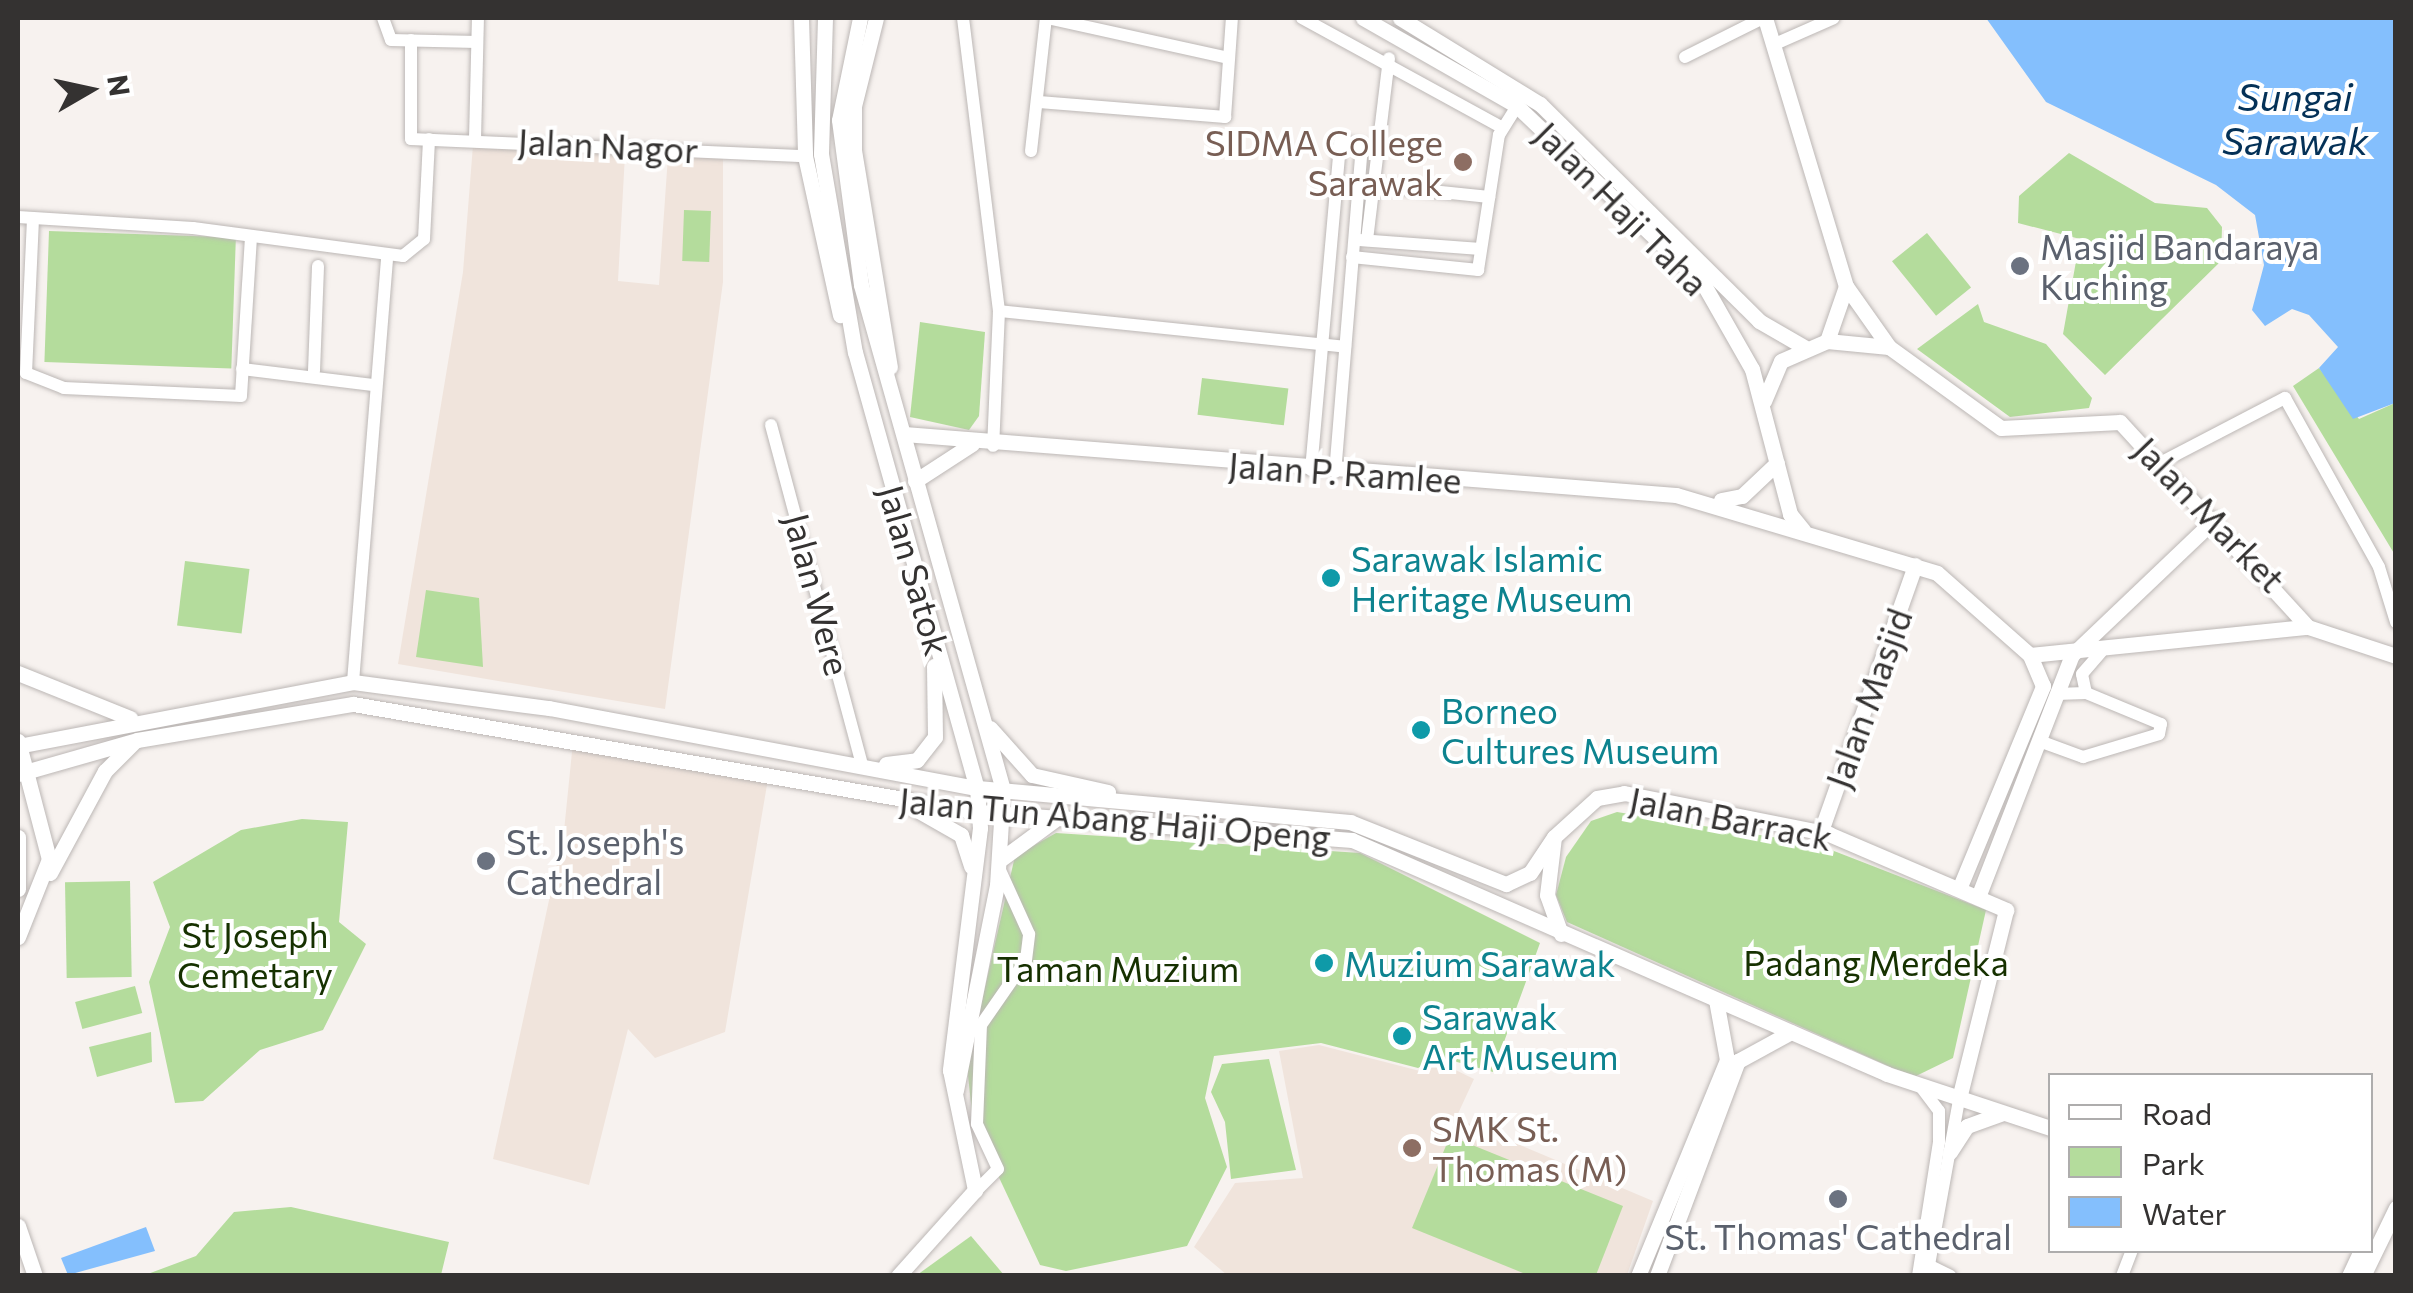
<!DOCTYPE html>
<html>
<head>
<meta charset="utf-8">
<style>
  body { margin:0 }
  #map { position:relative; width:2413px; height:1293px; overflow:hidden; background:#f7f2ef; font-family:Commissioner,sans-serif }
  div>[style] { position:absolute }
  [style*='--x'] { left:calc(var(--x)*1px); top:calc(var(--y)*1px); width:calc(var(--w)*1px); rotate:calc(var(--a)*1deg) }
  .built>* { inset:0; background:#f0e4dc }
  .green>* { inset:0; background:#b4dc9c; transform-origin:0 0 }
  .water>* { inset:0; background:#84bffd }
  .roads { filter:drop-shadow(0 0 2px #bcb7b5) drop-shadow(0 0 2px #bcb7b5) }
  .minor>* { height:12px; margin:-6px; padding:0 6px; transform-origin:6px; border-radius:6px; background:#fff }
  .major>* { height:15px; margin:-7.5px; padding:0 7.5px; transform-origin:7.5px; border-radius:7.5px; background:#fff }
  .dots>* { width:28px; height:28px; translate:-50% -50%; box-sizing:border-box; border:5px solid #fff; border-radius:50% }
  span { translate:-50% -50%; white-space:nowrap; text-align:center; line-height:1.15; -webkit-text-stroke:8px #fff; paint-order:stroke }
  .education-label { font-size:35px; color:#785e54 }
  .right { translate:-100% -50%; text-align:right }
  .left { translate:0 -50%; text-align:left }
  .street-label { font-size:35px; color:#343231 }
  .worship-label { font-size:35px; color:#5b616d }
  .culture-label { font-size:35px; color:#0d838f }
  .park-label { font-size:35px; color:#163100 }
  .water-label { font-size:38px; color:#043157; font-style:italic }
  .frame { position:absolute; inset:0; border:20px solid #343231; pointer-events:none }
  .legend { position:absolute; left:2048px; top:1073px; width:325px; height:180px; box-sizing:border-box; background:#fff; border:2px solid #aeadad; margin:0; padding:12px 18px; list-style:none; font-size:30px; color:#343231 }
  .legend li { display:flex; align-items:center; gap:20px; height:50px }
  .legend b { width:50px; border:2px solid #aeadad }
  .north { position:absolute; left:40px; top:40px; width:100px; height:100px; -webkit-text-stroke:8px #fff; paint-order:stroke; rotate:81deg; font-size:28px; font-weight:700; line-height:40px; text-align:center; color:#343231 }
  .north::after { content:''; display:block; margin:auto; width:35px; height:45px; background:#343231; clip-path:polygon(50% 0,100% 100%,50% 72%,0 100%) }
</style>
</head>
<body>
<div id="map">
  <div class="built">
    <i style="clip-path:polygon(473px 145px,625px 155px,618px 281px,659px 285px,668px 156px,723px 158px,723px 282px,665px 709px,398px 664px,463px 272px)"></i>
    <i style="clip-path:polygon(573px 742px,768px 779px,725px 1032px,655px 1058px,628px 1029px,589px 1185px,493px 1159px,564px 831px)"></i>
    <i style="clip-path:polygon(1319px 1045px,1420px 1071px,1437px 1061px,1474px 1079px,1456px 1118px,1653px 1201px,1627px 1275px,1227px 1275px,1194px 1247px,1235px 1183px,1303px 1178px,1279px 1051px)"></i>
  </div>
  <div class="green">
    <i style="clip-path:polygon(2069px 153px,2155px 203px,2207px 208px,2222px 227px,2221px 261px,2105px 375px,2063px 334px,2080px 239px,2018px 223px,2019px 196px)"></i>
    <i style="left:684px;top:210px;width:27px;height:51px;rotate:2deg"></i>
    <i style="left:49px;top:231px;width:187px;height:131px;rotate:2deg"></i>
    <i style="left:1927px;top:233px;width:70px;height:45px;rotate:51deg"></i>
    <i style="clip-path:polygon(1978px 304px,1984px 322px,2046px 344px,2092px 398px,2089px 408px,2010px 417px,1917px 349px)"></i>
    <i style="clip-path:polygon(920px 322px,985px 332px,979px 416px,969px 430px,910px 417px)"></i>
    <i style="clip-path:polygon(2319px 368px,2359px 419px,2395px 403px,2395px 555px,2293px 386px)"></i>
    <i style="left:1202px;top:378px;width:87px;height:37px;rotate:7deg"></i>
    <i style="left:185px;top:561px;width:65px;height:65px;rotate:7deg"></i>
    <i style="clip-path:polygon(426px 590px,479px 598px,483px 667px,416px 657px)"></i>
    <i style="clip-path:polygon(1617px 812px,1816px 844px,1986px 910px,1953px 1058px,1916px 1076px,1895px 1069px,1567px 922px,1556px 895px,1566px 857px,1591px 821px)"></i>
    <i style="clip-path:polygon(302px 819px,348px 822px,339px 922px,366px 944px,323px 1030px,260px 1050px,203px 1101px,175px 1103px,149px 982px,170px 927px,153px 882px,241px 830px)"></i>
    <i style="clip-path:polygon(1056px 833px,1360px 853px,1540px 943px,1493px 1072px,1439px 1057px,1418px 1068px,1321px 1043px,1214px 1056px,1205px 1098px,1227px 1167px,1187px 1246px,1066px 1271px,1040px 1265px,973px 1122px,967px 1066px,1015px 856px)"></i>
    <i style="left:130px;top:881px;width:96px;height:65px;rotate:89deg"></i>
    <i style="left:135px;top:986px;width:28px;height:62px;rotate:75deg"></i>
    <i style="clip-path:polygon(151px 1032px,152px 1062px,97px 1077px,89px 1047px)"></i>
    <i style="clip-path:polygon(1269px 1059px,1296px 1170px,1231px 1179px,1225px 1122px,1211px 1092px,1222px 1064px)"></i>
    <i style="clip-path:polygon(1450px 1136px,1623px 1206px,1596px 1275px,1528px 1275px,1412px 1228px)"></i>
    <i style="clip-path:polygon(291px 1207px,449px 1242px,441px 1275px,145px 1275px,196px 1256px,234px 1212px)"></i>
    <i style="clip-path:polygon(971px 1236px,1004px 1275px,917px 1275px)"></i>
  </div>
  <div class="water">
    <i style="clip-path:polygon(1986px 18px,2395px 18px,2395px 403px,2353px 419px,2319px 368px,2338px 347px,2309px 315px,2292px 309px,2265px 326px,2252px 310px,2264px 265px,2255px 215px,2216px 185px,2046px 102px)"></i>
    <i style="clip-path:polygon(146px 1227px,155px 1251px,68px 1275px,61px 1258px)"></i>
  </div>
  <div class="roads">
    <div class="minor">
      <i style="--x:383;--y:18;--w:23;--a:70"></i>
      <i style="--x:391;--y:40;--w:86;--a:1.3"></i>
      <i style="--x:963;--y:18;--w:295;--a:83"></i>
      <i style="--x:999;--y:311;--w:135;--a:92.5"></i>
      <i style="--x:1047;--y:18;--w:182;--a:12.4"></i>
      <i style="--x:1302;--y:18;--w:229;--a:28.7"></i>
      <i style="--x:411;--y:40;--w:99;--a:90"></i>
      <i style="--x:411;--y:139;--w:394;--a:2.5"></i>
      <i style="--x:1775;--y:44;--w:64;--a:-23.8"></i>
      <i style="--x:1685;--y:57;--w:87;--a:-26.6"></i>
      <i style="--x:1039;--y:102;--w:187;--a:4.6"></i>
      <i style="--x:1225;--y:117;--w:99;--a:-86"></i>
      <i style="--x:475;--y:139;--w:121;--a:-88.6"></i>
      <i style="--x:1031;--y:151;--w:134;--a:-83.6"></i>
      <i style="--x:1373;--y:185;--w:117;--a:5.9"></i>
      <i style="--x:18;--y:217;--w:175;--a:3.6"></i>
      <i style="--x:193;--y:228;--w:212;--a:7.6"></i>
      <i style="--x:403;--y:256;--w:27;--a:-39"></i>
      <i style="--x:424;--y:239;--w:100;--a:-87.1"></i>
      <i style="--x:33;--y:219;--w:154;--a:92.6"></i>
      <i style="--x:26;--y:373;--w:41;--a:21.5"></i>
      <i style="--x:64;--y:388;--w:177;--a:2.6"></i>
      <i style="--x:241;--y:396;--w:159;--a:-86.4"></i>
      <i style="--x:1359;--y:240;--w:122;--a:4.2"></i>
      <i style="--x:1367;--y:240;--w:183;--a:-83.1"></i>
      <i style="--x:1352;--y:257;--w:127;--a:5.9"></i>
      <i style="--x:1478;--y:270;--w:137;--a:-81.2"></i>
      <i style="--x:1499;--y:135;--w:34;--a:-58"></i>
      <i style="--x:999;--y:311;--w:348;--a:5.9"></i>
      <i style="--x:242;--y:369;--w:132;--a:7"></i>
      <i style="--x:314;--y:371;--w:105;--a:-87.8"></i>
      <i style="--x:771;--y:425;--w:351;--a:75"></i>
      <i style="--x:2160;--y:463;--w:141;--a:-27.5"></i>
      <i style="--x:2285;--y:398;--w:193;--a:60.9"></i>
      <i style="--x:2379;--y:567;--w:58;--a:72.8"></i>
      <i style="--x:1311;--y:470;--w:329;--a:-84.9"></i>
      <i style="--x:1340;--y:142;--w:22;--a:8"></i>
      <i style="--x:1362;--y:145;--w:328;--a:94.7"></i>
      <i style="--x:353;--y:682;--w:426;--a:-85.4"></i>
      <i style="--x:2086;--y:693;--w:19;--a:-102"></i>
      <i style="--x:2082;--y:674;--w:29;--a:-49"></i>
      <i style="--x:2042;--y:742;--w:44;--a:20.1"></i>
      <i style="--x:2083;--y:757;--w:79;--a:-16.8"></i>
      <i style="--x:2159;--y:734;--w:10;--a:-79"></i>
      <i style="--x:2161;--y:724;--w:81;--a:-157.5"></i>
      <i style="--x:2086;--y:693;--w:23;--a:178"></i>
      <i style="--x:973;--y:1194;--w:35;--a:-45"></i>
      <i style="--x:998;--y:1169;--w:50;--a:-115"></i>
      <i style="--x:977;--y:1124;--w:99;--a:-87.7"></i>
      <i style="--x:981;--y:1025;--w:79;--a:-55.3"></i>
      <i style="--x:1026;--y:960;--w:26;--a:-83"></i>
      <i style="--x:1029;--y:934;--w:72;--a:-114.4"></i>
      <i style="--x:1928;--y:1265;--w:25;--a:26"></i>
      <i style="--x:1918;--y:1276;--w:136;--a:-81.1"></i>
      <i style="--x:1939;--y:1142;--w:31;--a:-90"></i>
      <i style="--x:1939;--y:1111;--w:31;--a:-127"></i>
      <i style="--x:1927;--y:1276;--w:184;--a:-79.7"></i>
      <i style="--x:2122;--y:1276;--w:28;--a:-69"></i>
    </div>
    <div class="major">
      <i style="--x:801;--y:18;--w:138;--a:88.3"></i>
      <i style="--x:805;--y:156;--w:163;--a:77.6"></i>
      <i style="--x:825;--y:18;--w:136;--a:91.7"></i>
      <i style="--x:821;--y:154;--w:201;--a:80.3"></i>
      <i style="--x:855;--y:352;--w:453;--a:74.4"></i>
      <i style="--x:977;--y:788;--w:40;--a:85.7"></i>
      <i style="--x:980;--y:828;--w:244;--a:97.1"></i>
      <i style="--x:950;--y:1070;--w:123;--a:78.2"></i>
      <i style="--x:975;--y:1190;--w:115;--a:131.8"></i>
      <i style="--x:860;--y:18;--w:104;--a:101.6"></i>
      <i style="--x:839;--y:120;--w:166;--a:82.4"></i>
      <i style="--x:861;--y:285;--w:525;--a:74.29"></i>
      <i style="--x:1003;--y:790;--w:95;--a:93.6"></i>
      <i style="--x:997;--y:885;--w:210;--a:101.3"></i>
      <i style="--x:876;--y:18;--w:91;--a:104"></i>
      <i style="--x:854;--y:106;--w:44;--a:90"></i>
      <i style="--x:854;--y:150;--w:220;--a:80.6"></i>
      <i style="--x:1363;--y:18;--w:177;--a:29.7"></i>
      <i style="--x:1517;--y:106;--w:259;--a:43.7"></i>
      <i style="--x:1704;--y:285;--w:97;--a:60.3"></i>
      <i style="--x:1752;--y:369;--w:150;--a:75.3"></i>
      <i style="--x:1790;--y:514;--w:21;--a:51"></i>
      <i style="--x:1400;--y:18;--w:164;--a:31.6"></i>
      <i style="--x:1540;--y:104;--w:308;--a:44.7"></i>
      <i style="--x:1759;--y:321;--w:52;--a:30"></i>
      <i style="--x:1765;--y:18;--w:280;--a:73.2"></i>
      <i style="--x:1846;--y:286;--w:75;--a:54.8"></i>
      <i style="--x:1827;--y:341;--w:62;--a:5.5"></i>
      <i style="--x:1889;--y:347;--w:138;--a:35.9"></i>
      <i style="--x:2001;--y:428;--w:119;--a:-2.9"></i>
      <i style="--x:2120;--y:422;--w:278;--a:47.5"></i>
      <i style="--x:1764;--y:401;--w:43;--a:-67"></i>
      <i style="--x:1781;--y:361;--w:50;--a:-23.5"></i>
      <i style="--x:1827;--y:341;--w:58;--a:-70.9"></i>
      <i style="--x:904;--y:434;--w:774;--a:4.52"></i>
      <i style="--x:1676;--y:495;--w:272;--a:16.6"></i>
      <i style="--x:1937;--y:573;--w:124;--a:41.4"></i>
      <i style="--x:2030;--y:655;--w:279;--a:-5.8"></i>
      <i style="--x:2308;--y:627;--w:93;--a:18.2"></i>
      <i style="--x:915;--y:481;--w:68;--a:-33"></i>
      <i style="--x:1721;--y:500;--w:21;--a:-11"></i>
      <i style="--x:1742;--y:496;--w:48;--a:-43.3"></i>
      <i style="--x:18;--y:673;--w:121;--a:21.9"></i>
      <i style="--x:990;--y:728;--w:63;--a:48.2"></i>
      <i style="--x:1032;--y:775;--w:78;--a:12.6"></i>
      <i style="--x:18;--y:741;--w:122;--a:75.3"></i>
      <i style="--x:49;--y:859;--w:84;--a:111.7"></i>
      <i style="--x:18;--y:746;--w:341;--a:-10.8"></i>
      <i style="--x:353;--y:682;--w:198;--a:7.6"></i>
      <i style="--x:549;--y:708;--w:435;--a:10.6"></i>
      <i style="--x:977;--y:788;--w:375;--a:5.2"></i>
      <i style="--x:1350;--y:822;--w:168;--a:21.7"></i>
      <i style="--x:1506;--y:884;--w:26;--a:-25"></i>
      <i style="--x:1530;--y:873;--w:43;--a:-56.3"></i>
      <i style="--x:886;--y:764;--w:31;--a:-7"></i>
      <i style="--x:917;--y:760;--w:29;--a:-52"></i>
      <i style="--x:935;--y:737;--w:71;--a:-90.8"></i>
      <i style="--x:18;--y:774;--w:124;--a:-15.9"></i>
      <i style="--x:137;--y:740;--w:219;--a:-9.5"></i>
      <i style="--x:353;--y:704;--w:635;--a:9.79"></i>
      <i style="--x:979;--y:812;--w:374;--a:4.3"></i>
      <i style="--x:1352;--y:840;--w:584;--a:23.62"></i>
      <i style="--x:1887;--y:1074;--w:172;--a:18.3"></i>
      <i style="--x:910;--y:806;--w:59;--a:29.6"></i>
      <i style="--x:961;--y:835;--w:33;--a:72"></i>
      <i style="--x:1821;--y:831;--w:282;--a:-70.5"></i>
      <i style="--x:18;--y:837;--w:52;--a:90"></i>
      <i style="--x:1000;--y:860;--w:71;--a:-36.4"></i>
      <i style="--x:50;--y:873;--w:116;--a:-61.7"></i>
      <i style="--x:105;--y:771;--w:41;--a:-45"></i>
      <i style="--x:1959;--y:889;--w:220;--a:-67.5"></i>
      <i style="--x:2043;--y:686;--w:34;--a:-113"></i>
      <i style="--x:1978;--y:897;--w:260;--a:-68.8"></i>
      <i style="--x:2072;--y:655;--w:197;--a:-43.6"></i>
      <i style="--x:1561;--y:934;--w:41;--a:-109.7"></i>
      <i style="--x:1547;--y:895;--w:58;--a:-83.1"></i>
      <i style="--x:1554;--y:837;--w:58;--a:-42.2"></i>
      <i style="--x:1597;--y:798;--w:27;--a:-10"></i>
      <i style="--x:1624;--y:793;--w:209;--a:11.3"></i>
      <i style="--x:1829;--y:834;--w:193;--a:23.2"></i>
      <i style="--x:2006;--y:910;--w:191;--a:104"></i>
      <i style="--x:1950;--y:1152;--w:31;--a:-57"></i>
      <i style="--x:1967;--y:1126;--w:37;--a:-20"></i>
      <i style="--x:18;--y:1226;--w:53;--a:71.2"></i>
      <i style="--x:1638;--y:1276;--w:234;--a:-67.6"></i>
      <i style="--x:1727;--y:1060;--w:61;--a:-100.4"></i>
      <i style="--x:1657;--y:1276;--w:230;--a:-69.4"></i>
      <i style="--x:1738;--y:1061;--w:60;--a:-28.7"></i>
      <i style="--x:2349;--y:1276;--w:29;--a:-65"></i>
      <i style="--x:2363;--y:1276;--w:76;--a:-64.1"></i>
    </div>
  </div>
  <div class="dots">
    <i style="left:1463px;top:162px;background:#8d6e63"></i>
    <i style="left:2020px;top:266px;background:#6b7280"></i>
    <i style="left:1331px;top:578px;background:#0f9aa8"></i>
    <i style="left:1421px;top:730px;background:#0f9aa8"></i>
    <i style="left:486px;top:861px;background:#6b7280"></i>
    <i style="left:1324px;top:963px;background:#0f9aa8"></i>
    <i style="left:1402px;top:1036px;background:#0f9aa8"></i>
    <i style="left:1412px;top:1148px;background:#8d6e63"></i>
    <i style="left:1838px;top:1199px;background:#6b7280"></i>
  </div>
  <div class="education-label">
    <span class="right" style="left:1443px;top:162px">SIDMA College<br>Sarawak</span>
    <span class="left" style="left:1432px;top:1148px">SMK St.<br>Thomas (M)</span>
  </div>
  <div class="street-label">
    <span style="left:608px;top:145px;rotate:3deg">Jalan Nagor</span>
    <span style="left:1622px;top:208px;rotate:45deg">Jalan Haji Taha</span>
    <span style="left:1345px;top:472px;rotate:4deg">Jalan P. Ramlee</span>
    <span style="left:2210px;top:514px;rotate:46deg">Jalan Market</span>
    <span style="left:915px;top:570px;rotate:74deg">Jalan Satok</span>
    <span style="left:818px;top:594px;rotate:75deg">Jalan Were</span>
    <span style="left:1868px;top:698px;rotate:-70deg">Jalan Masjid</span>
    <span style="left:1115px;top:818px;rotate:5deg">Jalan Tun Abang Haji Openg</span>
    <span style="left:1731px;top:818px;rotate:11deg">Jalan Barrack</span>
  </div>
  <div class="worship-label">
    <span class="left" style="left:2040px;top:266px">Masjid Bandaraya<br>Kuching</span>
    <span class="left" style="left:506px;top:861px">St. Joseph's<br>Cathedral</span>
    <span style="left:1838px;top:1236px">St. Thomas' Cathedral</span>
  </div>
  <div class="culture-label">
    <span class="left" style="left:1351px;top:578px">Sarawak Islamic<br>Heritage Museum</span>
    <span class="left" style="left:1441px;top:730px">Borneo<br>Cultures Museum</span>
    <span class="left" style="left:1344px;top:963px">Muzium Sarawak</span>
    <span class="left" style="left:1422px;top:1036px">Sarawak<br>Art Museum</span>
  </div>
  <div class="park-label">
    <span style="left:255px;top:954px">St Joseph<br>Cemetary</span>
    <span style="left:1876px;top:962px">Padang Merdeka</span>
    <span style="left:1118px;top:968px">Taman Muzium</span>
  </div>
  <div class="water-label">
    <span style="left:2295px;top:118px">Sungai<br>Sarawak</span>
  </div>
  <div class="frame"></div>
  <ul class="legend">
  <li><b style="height:12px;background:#fff"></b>Road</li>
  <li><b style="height:28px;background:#b4dc9c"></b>Park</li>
  <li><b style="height:28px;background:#84bffd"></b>Water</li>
  </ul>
  <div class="north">N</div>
</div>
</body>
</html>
